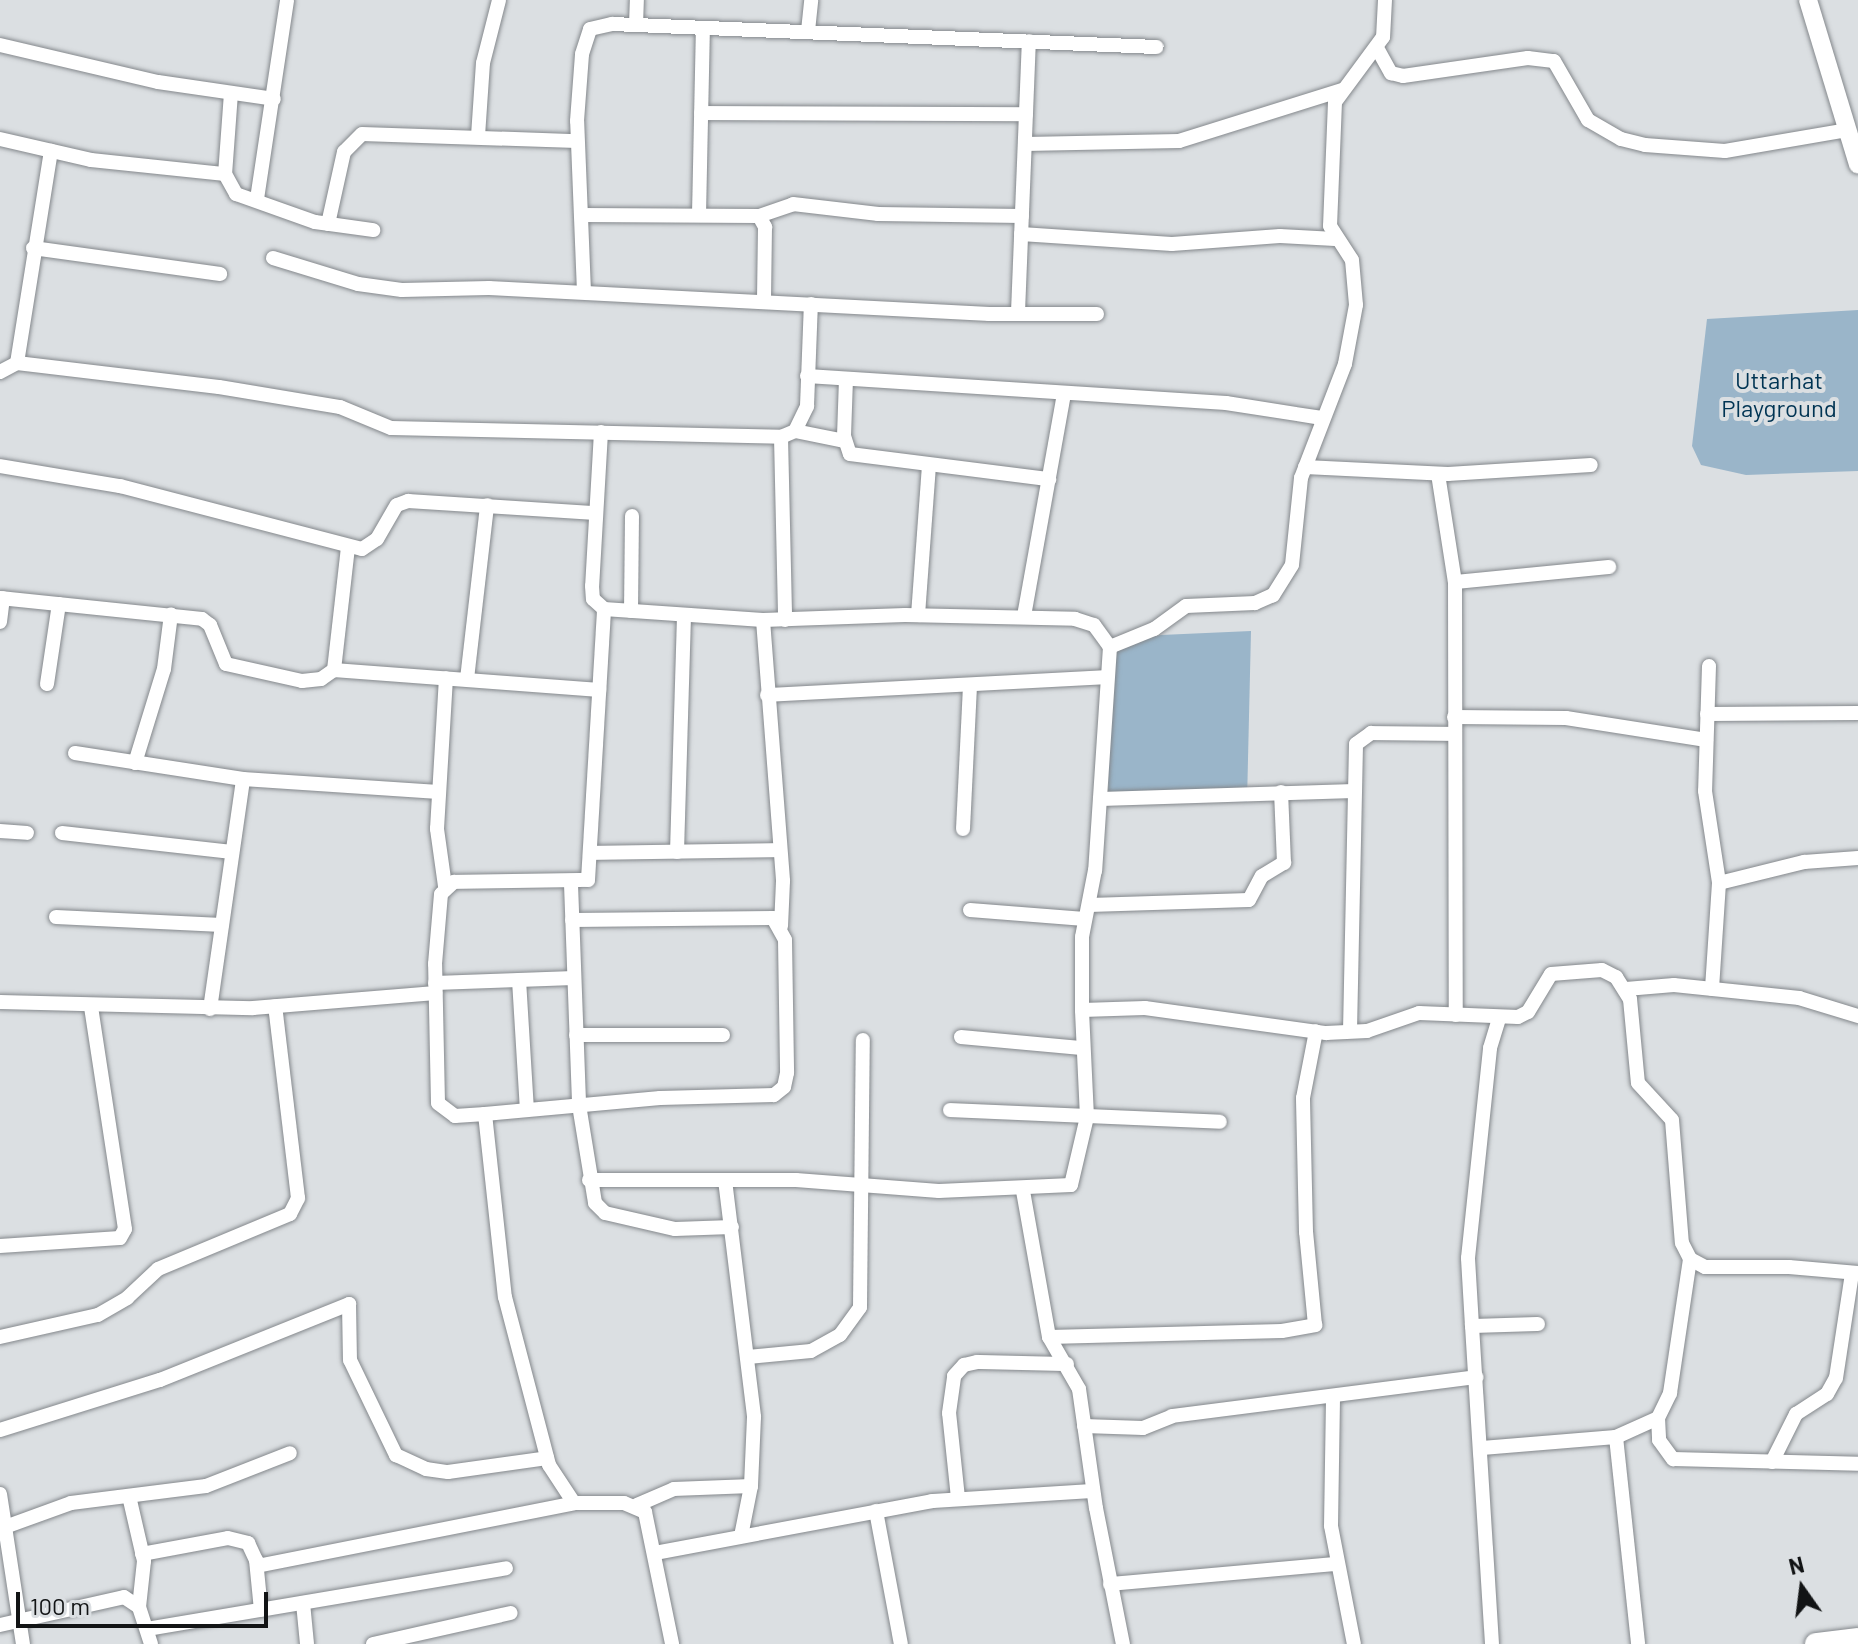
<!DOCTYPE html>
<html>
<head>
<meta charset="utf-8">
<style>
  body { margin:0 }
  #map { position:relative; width:1858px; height:1644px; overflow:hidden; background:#dbdfe2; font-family:Barlow,sans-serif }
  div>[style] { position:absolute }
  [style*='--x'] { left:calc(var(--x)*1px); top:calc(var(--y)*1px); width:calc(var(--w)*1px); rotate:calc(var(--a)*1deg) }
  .green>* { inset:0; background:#9ab5c9 }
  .roads { filter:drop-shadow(0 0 2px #84888c) drop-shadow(0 0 2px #84888c) }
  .minor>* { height:14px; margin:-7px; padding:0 7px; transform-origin:7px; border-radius:7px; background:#fff }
  .tertiary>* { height:18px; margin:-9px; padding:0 9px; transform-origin:9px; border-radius:9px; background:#fff }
  .primary>* { height:22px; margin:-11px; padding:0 11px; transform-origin:11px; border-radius:11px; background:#fff }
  span { translate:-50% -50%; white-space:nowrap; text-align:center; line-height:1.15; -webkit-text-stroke:8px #dbdfe2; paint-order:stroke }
  .park-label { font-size:24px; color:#003453 }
  .north { position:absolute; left:1762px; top:1548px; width:80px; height:80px; -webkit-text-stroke:6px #dbdfe2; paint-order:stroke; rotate:346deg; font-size:22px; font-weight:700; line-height:32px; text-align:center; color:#121415 }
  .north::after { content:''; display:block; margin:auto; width:28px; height:36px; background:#121415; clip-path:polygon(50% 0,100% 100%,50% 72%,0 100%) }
  .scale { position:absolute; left:16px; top:1592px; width:252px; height:36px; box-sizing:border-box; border:4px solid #121415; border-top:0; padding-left:10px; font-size:24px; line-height:28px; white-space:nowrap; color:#121415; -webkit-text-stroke:6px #dbdfe2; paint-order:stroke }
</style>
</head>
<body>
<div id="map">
  <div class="green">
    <i style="clip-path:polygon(1858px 310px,1858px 471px,1746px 475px,1701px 465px,1692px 446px,1707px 319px)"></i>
    <i style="clip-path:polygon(1251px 631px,1247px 802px,1108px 801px,1111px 644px,1161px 635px)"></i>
  </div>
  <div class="roads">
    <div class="minor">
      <i style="--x:1385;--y:0;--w:37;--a:93"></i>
      <i style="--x:1383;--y:37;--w:81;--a:126.4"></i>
      <i style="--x:1335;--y:102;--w:124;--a:92.3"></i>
      <i style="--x:1330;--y:226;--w:40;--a:57.1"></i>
      <i style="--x:1352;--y:260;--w:45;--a:84.9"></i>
      <i style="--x:1356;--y:305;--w:60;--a:100.6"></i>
      <i style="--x:1345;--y:364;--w:122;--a:111.1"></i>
      <i style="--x:1301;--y:478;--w:87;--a:95.9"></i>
      <i style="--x:1292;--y:565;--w:36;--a:122"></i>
      <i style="--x:1273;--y:595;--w:20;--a:156"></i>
      <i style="--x:1255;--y:603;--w:69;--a:177.5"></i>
      <i style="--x:1186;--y:606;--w:39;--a:144"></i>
      <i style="--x:1154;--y:629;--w:48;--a:157.8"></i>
      <i style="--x:1110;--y:647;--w:224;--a:93.8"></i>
      <i style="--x:1095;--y:870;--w:68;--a:101"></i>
      <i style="--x:1082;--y:937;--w:73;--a:90"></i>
      <i style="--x:1082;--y:1010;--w:63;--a:-1.8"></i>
      <i style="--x:1145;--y:1008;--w:183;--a:7.9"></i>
      <i style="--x:1326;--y:1033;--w:41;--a:-2.8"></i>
      <i style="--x:1367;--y:1031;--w:55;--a:-19.1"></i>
      <i style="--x:1419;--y:1013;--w:99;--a:2.3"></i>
      <i style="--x:1518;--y:1017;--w:11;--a:-27"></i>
      <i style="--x:1528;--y:1012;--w:44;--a:-58.8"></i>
      <i style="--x:1551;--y:974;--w:51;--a:-4.5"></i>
      <i style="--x:1602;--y:970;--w:16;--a:27"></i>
      <i style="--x:1616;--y:977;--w:26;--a:58"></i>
      <i style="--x:1630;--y:999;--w:84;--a:84.6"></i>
      <i style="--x:1638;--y:1083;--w:50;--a:47.4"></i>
      <i style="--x:1672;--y:1120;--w:123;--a:85.4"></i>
      <i style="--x:1682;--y:1243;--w:18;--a:63"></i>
      <i style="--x:1690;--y:1259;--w:17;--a:28"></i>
      <i style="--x:1705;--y:1267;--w:84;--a:0"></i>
      <i style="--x:1789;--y:1267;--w:69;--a:5"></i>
      <i style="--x:636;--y:25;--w:25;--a:-88"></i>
      <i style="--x:808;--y:31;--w:31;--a:-84"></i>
      <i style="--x:0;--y:45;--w:162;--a:13.2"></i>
      <i style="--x:158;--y:82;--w:117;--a:8.3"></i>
      <i style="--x:1377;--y:48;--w:29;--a:61"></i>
      <i style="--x:1391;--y:73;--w:12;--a:14"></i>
      <i style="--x:1403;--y:76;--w:126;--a:-8.2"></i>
      <i style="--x:1528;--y:58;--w:26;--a:7"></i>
      <i style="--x:1554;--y:61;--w:68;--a:60"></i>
      <i style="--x:1588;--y:120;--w:38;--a:30"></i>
      <i style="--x:1621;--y:139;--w:25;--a:14"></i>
      <i style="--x:1645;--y:145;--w:80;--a:4.3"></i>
      <i style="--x:1725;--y:151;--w:125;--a:-9.7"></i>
      <i style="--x:231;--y:93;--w:81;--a:94.2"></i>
      <i style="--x:225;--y:174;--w:23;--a:61"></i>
      <i style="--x:236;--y:194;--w:84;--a:19.5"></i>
      <i style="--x:315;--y:222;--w:59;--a:7.9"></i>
      <i style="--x:701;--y:113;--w:325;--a:0.2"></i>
      <i style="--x:478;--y:136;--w:73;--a:-86.1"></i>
      <i style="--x:483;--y:63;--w:65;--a:-75.7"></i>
      <i style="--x:0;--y:139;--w:93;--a:13"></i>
      <i style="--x:91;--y:160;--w:135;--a:6"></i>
      <i style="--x:1025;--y:144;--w:154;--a:-1.1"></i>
      <i style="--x:1179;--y:141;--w:171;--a:-17.4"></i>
      <i style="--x:257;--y:199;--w:201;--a:-81.4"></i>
      <i style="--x:581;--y:215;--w:178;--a:0.3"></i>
      <i style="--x:759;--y:216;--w:13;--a:61"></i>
      <i style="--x:765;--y:227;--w:75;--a:90.8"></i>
      <i style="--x:699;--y:215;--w:187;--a:-88.8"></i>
      <i style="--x:759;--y:216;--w:36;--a:-19"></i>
      <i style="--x:793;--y:204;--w:86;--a:6.7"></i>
      <i style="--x:878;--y:214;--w:144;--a:0.8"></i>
      <i style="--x:328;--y:224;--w:74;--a:-77.5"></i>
      <i style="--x:344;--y:152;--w:25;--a:-45"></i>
      <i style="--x:362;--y:134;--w:215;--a:1.9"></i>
      <i style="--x:1021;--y:234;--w:151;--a:3.8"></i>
      <i style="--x:1172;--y:244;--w:108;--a:-4.2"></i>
      <i style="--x:1280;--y:236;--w:55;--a:3.1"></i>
      <i style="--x:33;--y:248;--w:189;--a:7.9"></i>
      <i style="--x:273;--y:258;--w:89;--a:17"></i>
      <i style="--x:358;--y:284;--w:44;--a:7.8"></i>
      <i style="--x:402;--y:290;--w:87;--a:-1.3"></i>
      <i style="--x:489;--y:288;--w:501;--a:2.98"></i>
      <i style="--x:989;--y:314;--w:108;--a:0"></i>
      <i style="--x:584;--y:292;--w:171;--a:-92.3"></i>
      <i style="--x:577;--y:121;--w:67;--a:-85.7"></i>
      <i style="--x:582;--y:54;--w:26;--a:-72"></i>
      <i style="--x:590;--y:29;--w:23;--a:-13"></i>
      <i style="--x:612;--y:24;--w:545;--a:2.42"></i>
      <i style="--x:1018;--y:312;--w:271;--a:-87.7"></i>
      <i style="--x:17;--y:363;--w:215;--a:-80.9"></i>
      <i style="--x:0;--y:372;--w:19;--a:-28"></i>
      <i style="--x:17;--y:363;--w:203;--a:6.8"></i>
      <i style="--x:219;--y:387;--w:123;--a:9.4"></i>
      <i style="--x:340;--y:407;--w:55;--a:22.4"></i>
      <i style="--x:391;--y:428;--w:390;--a:1.3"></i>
      <i style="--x:781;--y:437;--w:15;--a:-23"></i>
      <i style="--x:795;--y:431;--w:28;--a:-64"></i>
      <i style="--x:807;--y:406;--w:102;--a:-87.8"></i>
      <i style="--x:807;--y:376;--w:420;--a:3.7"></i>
      <i style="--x:1226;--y:403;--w:97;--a:8.9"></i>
      <i style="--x:846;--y:379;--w:57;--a:92"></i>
      <i style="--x:844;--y:436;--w:19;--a:72"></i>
      <i style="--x:850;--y:454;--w:201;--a:7.2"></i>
      <i style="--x:795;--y:431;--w:50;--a:11.5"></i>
      <i style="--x:601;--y:432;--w:154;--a:93.3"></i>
      <i style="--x:592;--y:586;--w:13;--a:86"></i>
      <i style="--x:593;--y:599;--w:15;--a:42"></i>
      <i style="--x:604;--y:609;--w:159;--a:4"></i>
      <i style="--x:763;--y:620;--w:142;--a:-2"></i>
      <i style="--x:905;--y:615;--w:170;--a:1.3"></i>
      <i style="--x:1075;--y:619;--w:20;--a:18"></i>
      <i style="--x:1094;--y:625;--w:27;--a:54"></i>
      <i style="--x:781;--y:437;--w:183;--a:88.7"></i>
      <i style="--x:0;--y:466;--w:122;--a:9.5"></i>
      <i style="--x:120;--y:486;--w:250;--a:14.6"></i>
      <i style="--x:362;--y:549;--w:18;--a:-34"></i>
      <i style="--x:377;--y:539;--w:39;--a:-60"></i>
      <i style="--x:397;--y:505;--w:12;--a:-20"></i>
      <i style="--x:408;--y:501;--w:188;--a:3.7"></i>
      <i style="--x:1305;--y:467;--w:143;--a:2.8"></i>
      <i style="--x:1448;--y:474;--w:143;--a:-3.6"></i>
      <i style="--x:1438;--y:474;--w:109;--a:81.1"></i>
      <i style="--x:1455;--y:582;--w:433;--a:89.9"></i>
      <i style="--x:1455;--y:582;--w:155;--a:-5.6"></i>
      <i style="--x:0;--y:598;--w:203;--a:5.9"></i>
      <i style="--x:202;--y:619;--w:10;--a:37"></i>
      <i style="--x:210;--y:625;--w:42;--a:67.7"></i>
      <i style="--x:226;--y:664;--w:78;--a:12.6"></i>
      <i style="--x:302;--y:681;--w:19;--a:-6"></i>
      <i style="--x:321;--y:679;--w:16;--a:-35"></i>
      <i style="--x:334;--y:670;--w:124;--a:-83.5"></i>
      <i style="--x:631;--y:611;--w:95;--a:-89.4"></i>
      <i style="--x:918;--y:615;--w:149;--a:-85.8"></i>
      <i style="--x:1024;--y:616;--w:226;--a:-79.8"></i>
      <i style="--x:763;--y:620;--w:262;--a:85.6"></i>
      <i style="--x:783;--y:881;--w:45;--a:92.5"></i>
      <i style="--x:0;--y:622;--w:24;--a:-83"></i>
      <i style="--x:1709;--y:666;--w:125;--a:91.8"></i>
      <i style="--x:1705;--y:791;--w:93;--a:81.3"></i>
      <i style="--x:1719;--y:883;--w:106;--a:93.8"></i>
      <i style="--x:334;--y:670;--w:266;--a:4.3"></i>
      <i style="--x:467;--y:679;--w:175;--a:-83.4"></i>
      <i style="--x:47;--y:684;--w:81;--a:-81.5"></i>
      <i style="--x:767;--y:695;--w:340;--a:-3"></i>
      <i style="--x:1707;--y:714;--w:151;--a:-0.4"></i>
      <i style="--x:1454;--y:717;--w:112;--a:0.5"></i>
      <i style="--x:1566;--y:718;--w:142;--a:8.9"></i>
      <i style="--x:75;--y:753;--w:170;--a:8.8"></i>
      <i style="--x:243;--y:779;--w:196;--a:3.8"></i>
      <i style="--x:135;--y:763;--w:98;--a:-72.9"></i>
      <i style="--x:164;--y:669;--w:55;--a:-82.7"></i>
      <i style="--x:1100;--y:799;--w:255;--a:-1.8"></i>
      <i style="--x:963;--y:829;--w:142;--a:-87.2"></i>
      <i style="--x:0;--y:831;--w:27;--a:4"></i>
      <i style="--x:62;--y:833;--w:171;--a:6.4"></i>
      <i style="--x:677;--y:852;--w:237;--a:-88.3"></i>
      <i style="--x:592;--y:853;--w:188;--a:-0.9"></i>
      <i style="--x:1719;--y:883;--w:88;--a:-13.9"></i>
      <i style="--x:1804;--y:862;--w:54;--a:-4.2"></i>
      <i style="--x:571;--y:884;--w:221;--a:87.9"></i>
      <i style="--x:579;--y:1105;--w:99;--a:80.7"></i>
      <i style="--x:595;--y:1203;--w:14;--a:45"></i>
      <i style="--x:605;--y:1213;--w:72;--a:12.9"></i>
      <i style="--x:675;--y:1229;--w:57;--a:-2"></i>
      <i style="--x:445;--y:886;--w:58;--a:-98"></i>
      <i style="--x:437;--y:829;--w:151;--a:-86.6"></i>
      <i style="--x:1089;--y:905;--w:160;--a:-1.8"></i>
      <i style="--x:1249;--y:900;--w:27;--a:-62"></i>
      <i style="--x:1262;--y:876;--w:26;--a:-31"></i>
      <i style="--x:1284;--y:863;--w:71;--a:-92.4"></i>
      <i style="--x:970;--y:910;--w:115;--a:4.5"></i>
      <i style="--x:56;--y:917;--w:166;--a:2.8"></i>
      <i style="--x:572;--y:920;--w:201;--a:-0.6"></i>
      <i style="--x:773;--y:918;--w:25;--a:61"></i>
      <i style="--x:785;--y:940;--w:133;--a:89.1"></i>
      <i style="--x:787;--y:1073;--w:14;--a:102"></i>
      <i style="--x:784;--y:1087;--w:13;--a:141"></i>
      <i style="--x:774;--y:1095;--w:114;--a:178.5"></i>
      <i style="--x:660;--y:1098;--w:176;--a:174.8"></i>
      <i style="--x:485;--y:1114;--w:184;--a:83.8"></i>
      <i style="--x:505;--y:1297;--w:174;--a:75.3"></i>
      <i style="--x:549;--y:1465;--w:45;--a:56.7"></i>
      <i style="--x:574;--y:1503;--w:50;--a:0"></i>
      <i style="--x:624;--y:1503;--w:23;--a:23"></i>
      <i style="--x:645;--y:1512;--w:135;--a:78.4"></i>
      <i style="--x:519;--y:980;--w:130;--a:86.5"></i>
      <i style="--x:435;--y:983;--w:139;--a:-2.1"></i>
      <i style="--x:1626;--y:989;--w:48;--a:-4.8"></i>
      <i style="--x:1674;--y:985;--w:126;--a:5.9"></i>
      <i style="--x:1799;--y:998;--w:62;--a:17"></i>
      <i style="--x:0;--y:1002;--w:253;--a:1.4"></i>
      <i style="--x:253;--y:1008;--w:183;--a:-4.7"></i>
      <i style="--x:210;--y:1009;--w:232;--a:-81.8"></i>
      <i style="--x:1350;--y:1031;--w:287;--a:-88.8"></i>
      <i style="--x:1356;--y:744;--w:19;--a:-36"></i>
      <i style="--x:1371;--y:733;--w:84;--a:0.7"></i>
      <i style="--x:576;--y:1035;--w:147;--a:0"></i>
      <i style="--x:961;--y:1037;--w:121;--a:5.2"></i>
      <i style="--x:950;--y:1110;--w:270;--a:2.5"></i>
      <i style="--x:485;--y:1114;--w:30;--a:176"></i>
      <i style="--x:455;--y:1116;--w:21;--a:-143"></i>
      <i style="--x:438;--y:1103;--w:139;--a:-91.2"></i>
      <i style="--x:435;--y:964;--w:70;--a:-85.1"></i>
      <i style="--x:441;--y:894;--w:18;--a:-43"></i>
      <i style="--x:454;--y:882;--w:134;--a:-0.9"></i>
      <i style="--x:588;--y:880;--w:271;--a:-86.6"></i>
      <i style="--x:589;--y:1180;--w:207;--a:0"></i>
      <i style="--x:796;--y:1180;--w:143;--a:4.4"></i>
      <i style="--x:939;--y:1191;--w:132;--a:-2.6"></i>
      <i style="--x:1071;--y:1185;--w:70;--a:-76.8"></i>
      <i style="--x:1087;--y:1117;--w:107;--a:-92.7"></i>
      <i style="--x:725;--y:1180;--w:239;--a:83"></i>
      <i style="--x:754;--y:1417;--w:69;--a:92.5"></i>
      <i style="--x:751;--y:1486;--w:51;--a:101.3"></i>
      <i style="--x:1023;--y:1191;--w:148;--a:79.9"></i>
      <i style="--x:1049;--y:1337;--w:60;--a:60"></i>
      <i style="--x:1079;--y:1389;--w:120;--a:81.9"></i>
      <i style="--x:1096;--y:1508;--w:139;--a:78.8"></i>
      <i style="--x:0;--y:1246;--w:120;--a:-3.8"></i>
      <i style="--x:120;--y:1238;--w:10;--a:-61"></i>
      <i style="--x:125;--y:1229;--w:225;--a:-98.7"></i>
      <i style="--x:1472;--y:1326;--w:68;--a:-93.4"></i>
      <i style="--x:1468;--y:1258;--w:211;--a:-84"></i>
      <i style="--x:1490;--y:1048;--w:31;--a:-73"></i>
      <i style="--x:0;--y:1337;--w:100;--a:-12.7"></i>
      <i style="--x:98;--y:1315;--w:34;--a:-30"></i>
      <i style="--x:127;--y:1298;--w:42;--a:-43.1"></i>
      <i style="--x:158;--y:1269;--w:143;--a:-22.6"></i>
      <i style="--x:290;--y:1214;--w:18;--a:-63"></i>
      <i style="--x:298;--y:1198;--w:193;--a:-96.8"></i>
      <i style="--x:1049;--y:1337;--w:233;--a:-1.5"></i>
      <i style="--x:1282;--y:1331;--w:34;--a:-10"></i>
      <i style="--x:1315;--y:1325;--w:93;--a:-95.5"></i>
      <i style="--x:1306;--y:1232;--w:134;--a:-91.3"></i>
      <i style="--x:1303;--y:1098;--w:68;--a:-79"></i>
      <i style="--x:748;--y:1357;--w:63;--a:-5.4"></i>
      <i style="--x:811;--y:1351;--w:33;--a:-29"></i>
      <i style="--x:840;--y:1335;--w:34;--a:-54"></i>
      <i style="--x:860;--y:1307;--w:267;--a:-89.4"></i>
      <i style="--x:1333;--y:1399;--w:127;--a:90.9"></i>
      <i style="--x:1331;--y:1526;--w:120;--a:79"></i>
      <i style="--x:1658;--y:1418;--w:22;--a:87"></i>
      <i style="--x:1659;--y:1440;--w:24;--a:54"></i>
      <i style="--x:1673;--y:1459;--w:185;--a:1.5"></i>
      <i style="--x:1084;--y:1426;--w:59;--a:1.9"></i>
      <i style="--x:1143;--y:1428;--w:31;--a:-22"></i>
      <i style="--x:1172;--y:1416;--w:307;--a:-7.3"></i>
      <i style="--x:0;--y:1430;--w:168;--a:-17.4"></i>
      <i style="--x:160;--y:1380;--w:204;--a:-21.9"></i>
      <i style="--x:349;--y:1304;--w:56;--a:89"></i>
      <i style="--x:350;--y:1360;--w:106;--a:64.2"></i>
      <i style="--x:396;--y:1455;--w:33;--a:25"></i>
      <i style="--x:426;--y:1469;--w:22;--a:8"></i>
      <i style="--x:448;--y:1472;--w:100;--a:-8"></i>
      <i style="--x:1616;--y:1437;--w:208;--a:83.9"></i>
      <i style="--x:1482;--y:1448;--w:134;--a:-4.7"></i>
      <i style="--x:1616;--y:1437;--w:46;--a:-24.3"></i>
      <i style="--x:1658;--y:1418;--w:28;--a:-64"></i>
      <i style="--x:1670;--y:1393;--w:135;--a:-81.5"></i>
      <i style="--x:1772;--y:1462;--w:54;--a:-63.4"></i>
      <i style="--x:1796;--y:1414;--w:37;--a:-33"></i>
      <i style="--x:1827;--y:1394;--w:18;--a:-61"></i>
      <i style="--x:1836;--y:1378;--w:106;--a:-81.3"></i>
      <i style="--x:0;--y:1494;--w:152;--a:81.3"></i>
      <i style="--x:129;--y:1496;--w:67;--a:77"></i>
      <i style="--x:144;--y:1561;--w:46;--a:96.2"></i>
      <i style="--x:958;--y:1498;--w:85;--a:-96"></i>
      <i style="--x:949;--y:1413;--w:37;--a:-82"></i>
      <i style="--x:954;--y:1376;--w:15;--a:-48"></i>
      <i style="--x:964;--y:1365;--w:13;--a:-13"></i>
      <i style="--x:977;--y:1362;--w:90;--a:1.3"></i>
      <i style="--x:637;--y:1505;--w:40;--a:-23.4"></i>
      <i style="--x:674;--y:1489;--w:77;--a:-2.2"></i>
      <i style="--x:876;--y:1511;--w:135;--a:79.4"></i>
      <i style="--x:5;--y:1527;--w:70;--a:-20"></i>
      <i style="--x:71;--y:1503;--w:136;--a:-7.2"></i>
      <i style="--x:206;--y:1486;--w:90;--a:-21.4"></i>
      <i style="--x:655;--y:1553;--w:282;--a:-10.6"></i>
      <i style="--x:932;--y:1501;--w:161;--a:-3.6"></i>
      <i style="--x:142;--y:1554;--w:87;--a:-10.5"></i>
      <i style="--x:228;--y:1538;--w:21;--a:14"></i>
      <i style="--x:248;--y:1543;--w:19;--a:65"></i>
      <i style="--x:256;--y:1560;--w:50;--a:84.3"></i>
      <i style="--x:257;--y:1566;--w:323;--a:-11.2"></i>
      <i style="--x:1110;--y:1584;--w:227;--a:-5.1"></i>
      <i style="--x:303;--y:1603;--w:41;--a:84.4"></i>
      <i style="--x:0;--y:1625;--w:127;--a:-12.7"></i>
      <i style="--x:124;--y:1597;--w:18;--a:34"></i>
      <i style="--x:139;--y:1607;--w:39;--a:72"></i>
      <i style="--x:147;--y:1629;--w:364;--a:-9.6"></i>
      <i style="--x:373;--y:1644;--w:141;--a:-12.7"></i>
      <i style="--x:1492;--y:1644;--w:319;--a:-93.6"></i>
      <i style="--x:1472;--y:1326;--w:66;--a:-1.7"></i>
    </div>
    <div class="tertiary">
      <i style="--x:1808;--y:0;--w:172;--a:73.1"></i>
    </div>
    <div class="primary">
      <i style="--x:1816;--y:1644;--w:42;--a:-6.8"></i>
    </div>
  </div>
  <div class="park-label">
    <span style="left:1779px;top:394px">Uttarhat<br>Playground</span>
  </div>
  <div class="north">N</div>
  <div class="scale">100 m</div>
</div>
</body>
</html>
